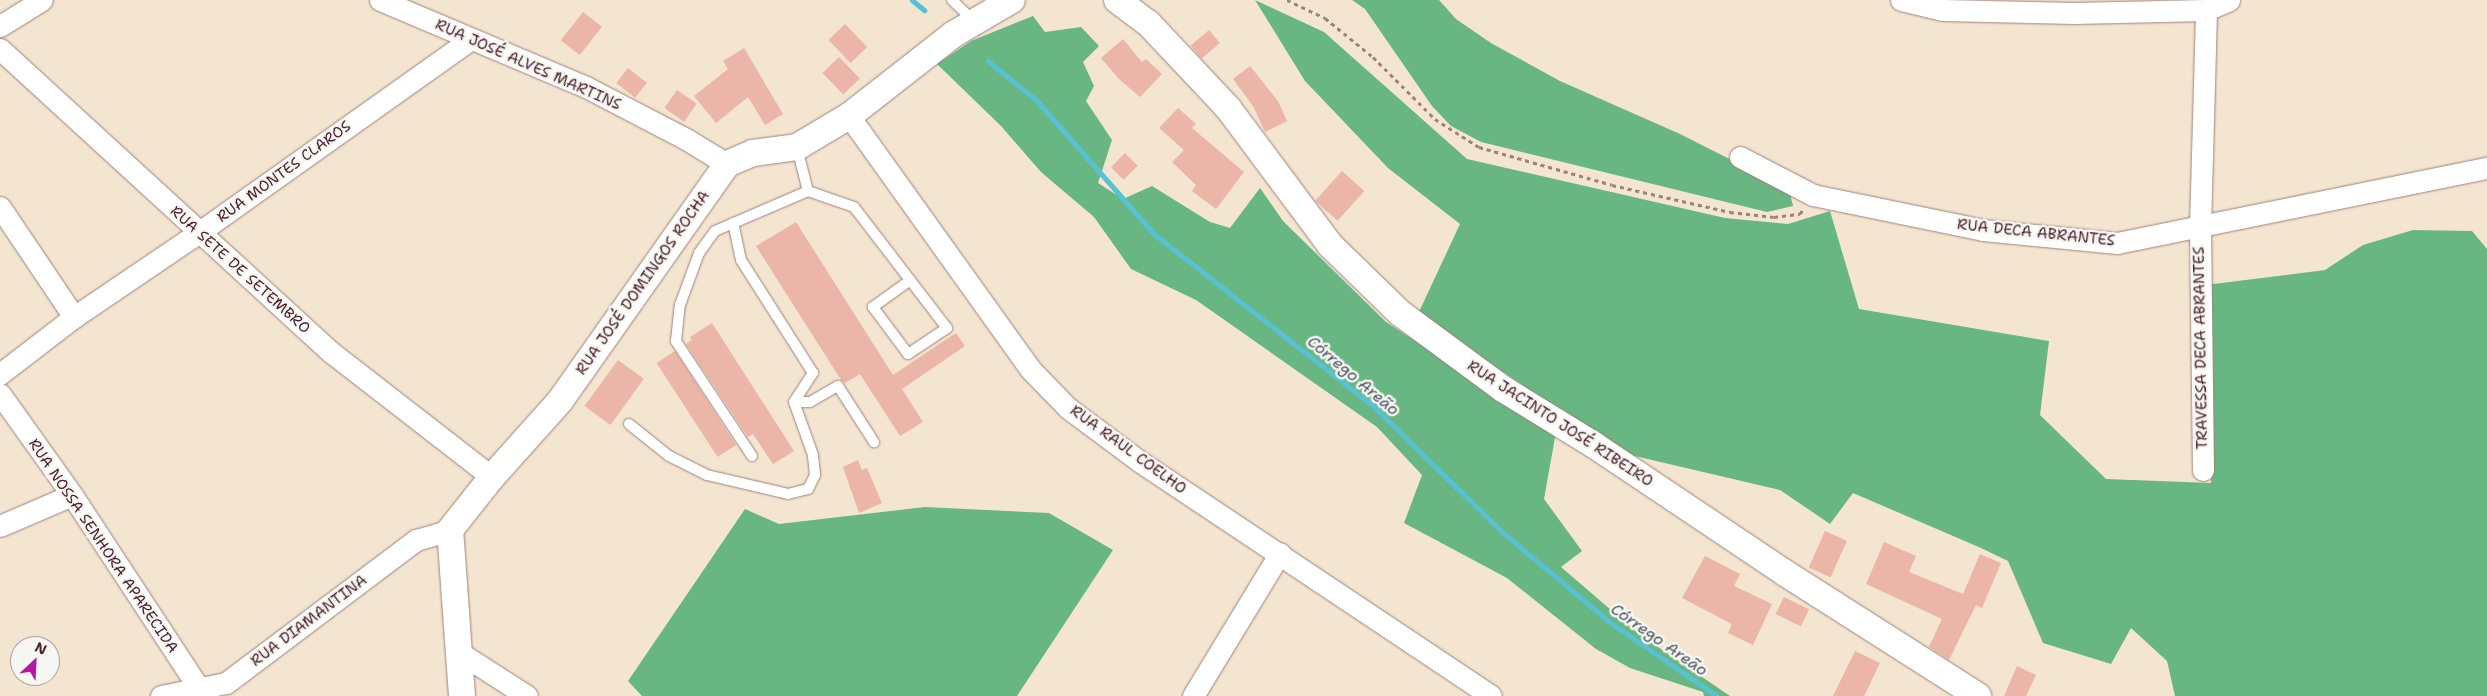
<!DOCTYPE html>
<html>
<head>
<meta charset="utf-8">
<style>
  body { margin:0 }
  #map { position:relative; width:2487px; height:696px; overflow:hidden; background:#f4e5d0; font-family:"Shantell Sans",sans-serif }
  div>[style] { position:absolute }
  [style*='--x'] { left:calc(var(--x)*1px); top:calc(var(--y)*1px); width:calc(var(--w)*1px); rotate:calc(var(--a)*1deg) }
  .forest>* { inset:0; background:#68b782 }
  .stream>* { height:5px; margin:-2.5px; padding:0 2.5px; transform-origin:2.5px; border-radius:2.5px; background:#58c1d4 }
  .building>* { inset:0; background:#ebb5a8; transform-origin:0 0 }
  .path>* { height:3px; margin-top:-1.5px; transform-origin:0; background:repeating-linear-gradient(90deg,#9f827e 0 4px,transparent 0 8px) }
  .roads { filter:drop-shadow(0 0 1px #9f827e) drop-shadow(0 0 1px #9f827e) }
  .service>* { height:10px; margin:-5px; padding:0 5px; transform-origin:5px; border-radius:5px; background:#fff }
  .minor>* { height:21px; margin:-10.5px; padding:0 10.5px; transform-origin:10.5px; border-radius:10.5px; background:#fff }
  .tertiary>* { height:26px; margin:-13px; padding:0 13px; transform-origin:13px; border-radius:13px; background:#fff }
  span { translate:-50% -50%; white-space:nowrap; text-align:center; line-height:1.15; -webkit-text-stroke:5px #f6f6f2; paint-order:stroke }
  .street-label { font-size:15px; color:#4a1f2b }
  .water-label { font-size:16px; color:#4f5866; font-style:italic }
  .north { position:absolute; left:10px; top:636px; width:50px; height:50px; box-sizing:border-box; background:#f6f6f2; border:1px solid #b1a0a2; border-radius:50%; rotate:25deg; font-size:14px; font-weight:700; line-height:20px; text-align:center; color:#4a1f2b }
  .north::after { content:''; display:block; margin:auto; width:18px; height:22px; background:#b5179e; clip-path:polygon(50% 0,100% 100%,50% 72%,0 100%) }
</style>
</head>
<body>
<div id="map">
  <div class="forest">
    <i style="clip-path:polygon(1255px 0,1324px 32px,1467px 159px,1725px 218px,1788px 224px,1830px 211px,1859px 309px,2049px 341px,2040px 415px,2106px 479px,2211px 483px,2210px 383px,2205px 285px,2325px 270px,2363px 245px,2413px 230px,2472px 231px,2487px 249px,2487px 696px,2175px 696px,2167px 661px,2131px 628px,2111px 664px,2043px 643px,2008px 561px,1981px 548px,1853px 493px,1830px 524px,1780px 490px,1622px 453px,1418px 314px,1460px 224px,1388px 168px,1305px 81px)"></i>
    <i style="clip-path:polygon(1352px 0,1439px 0,1456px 19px,1491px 43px,1560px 81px,1680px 134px,1789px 189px,1793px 206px,1767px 212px,1481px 142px,1451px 126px,1432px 106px,1365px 9px)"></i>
    <i style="clip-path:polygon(1033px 16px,1045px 32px,1081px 27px,1099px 46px,1083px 62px,1094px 86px,1086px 101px,1112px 140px,1098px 183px,1123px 199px,1152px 186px,1210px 222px,1230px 228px,1260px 188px,1283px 221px,1386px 322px,1556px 432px,1544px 499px,1582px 551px,1561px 567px,1639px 634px,1730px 696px,1704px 696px,1703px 692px,1630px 668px,1596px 649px,1507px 578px,1404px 523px,1422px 475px,1377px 427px,1196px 300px,1131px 269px,1094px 217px,1041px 172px,1001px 126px,937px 64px,971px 41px)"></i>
    <i style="clip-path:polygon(925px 507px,1049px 513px,1113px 550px,1017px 696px,642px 696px,628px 681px,745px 509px,779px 524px)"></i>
  </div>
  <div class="stream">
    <i style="--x:912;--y:0;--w:16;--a:40"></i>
    <i style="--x:988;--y:61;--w:62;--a:39.1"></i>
    <i style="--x:1036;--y:100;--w:179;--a:48.6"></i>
    <i style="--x:1154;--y:234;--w:277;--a:38.1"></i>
    <i style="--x:1372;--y:405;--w:179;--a:44.3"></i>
    <i style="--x:1500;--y:530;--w:145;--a:40"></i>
    <i style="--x:1611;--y:623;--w:129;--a:34.6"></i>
  </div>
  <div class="building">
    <i style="left:583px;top:12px;width:24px;height:36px;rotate:38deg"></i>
    <i style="left:845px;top:24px;width:32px;height:23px;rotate:46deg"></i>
    <i style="left:1209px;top:30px;width:17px;height:24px;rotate:50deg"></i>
    <i style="clip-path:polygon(1123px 39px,1142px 62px,1146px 59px,1162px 74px,1140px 97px,1119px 79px,1101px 58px)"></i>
    <i style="clip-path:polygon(744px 48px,783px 114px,765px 125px,748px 97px,716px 123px,694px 96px,728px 69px,723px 61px)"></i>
    <i style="left:839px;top:57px;width:30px;height:23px;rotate:46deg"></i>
    <i style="clip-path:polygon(1250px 66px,1278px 101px,1287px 121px,1265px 132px,1253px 106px,1233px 79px)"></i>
    <i style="left:628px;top:68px;width:24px;height:19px;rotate:38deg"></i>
    <i style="left:677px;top:90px;width:24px;height:22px;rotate:35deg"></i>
    <i style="clip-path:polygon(1178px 108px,1196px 124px,1192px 128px,1244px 172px,1216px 209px,1192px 191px,1196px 185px,1172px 162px,1184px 150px,1159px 128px)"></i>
    <i style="left:1125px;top:153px;width:18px;height:20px;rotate:45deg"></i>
    <i style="left:1342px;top:171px;width:30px;height:40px;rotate:42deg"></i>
    <i style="clip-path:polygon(796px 222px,893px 375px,956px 333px,965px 346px,902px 389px,923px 422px,900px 436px,860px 374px,845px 383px,841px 380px,756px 246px)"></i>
    <i style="clip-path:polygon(712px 323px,794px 451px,773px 464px,753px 434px,748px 437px,686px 344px,692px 340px,690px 337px)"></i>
    <i style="left:675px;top:351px;width:112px;height:22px;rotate:57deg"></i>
    <i style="left:618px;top:360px;width:32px;height:57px;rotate:36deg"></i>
    <i style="clip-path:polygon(858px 460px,862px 470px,867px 468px,882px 503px,859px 513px,843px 467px)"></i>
    <i style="left:1825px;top:531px;width:24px;height:40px;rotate:24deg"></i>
    <i style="clip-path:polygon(1884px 542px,1916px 556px,1909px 572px,1963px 594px,1980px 554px,2001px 563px,1982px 608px,1976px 605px,1949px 660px,1929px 647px,1942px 619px,1866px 584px)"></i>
    <i style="clip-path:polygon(1705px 556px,1740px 574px,1734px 586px,1772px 604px,1753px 645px,1728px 633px,1732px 624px,1682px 598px)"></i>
    <i style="left:1784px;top:597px;width:28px;height:19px;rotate:26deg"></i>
    <i style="clip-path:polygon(1855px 651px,1880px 663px,1864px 696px,1833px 696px)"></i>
    <i style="clip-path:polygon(2017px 666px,2036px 675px,2026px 696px,2004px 696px)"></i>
  </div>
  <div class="path">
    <i style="--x:1287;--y:0;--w:42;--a:25.3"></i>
    <i style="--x:1325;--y:18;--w:62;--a:39.1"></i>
    <i style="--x:1373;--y:57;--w:88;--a:45"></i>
    <i style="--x:1435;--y:119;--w:52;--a:32.5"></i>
    <i style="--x:1479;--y:147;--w:138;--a:15.9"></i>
    <i style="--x:1612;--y:185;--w:121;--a:12.9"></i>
    <i style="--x:1730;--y:212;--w:44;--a:6.5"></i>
    <i style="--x:1774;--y:217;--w:26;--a:-7"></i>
    <i style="--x:1800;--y:214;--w:6;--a:-59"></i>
  </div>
  <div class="roads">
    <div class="service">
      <i style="--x:952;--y:0;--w:32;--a:44"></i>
      <i style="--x:797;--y:148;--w:44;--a:75.7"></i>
      <i style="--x:794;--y:402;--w:16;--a:0"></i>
      <i style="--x:810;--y:402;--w:32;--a:-30"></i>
      <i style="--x:838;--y:386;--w:67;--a:57.3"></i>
      <i style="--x:629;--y:424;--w:51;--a:38.7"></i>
      <i style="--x:669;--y:456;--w:42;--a:26.6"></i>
      <i style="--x:707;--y:475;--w:83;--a:13.2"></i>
      <i style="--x:788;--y:494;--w:21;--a:-14"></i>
      <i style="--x:808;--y:489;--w:16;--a:-63"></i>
      <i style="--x:815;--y:475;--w:20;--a:-96"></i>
      <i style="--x:813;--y:455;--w:56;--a:-109.7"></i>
      <i style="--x:794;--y:402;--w:35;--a:-57"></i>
      <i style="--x:813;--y:373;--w:134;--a:-122.5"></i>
      <i style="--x:741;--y:260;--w:38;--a:-102"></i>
      <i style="--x:752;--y:456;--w:138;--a:-123.5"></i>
      <i style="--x:676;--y:341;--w:36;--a:-84"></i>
      <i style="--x:680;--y:305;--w:55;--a:-69.9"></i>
      <i style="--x:699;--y:253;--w:27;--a:-54"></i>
      <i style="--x:715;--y:231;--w:101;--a:-23.3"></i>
      <i style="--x:808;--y:191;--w:49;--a:19.2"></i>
      <i style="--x:854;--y:207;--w:153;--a:52.5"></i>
      <i style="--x:947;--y:328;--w:47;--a:146.3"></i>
      <i style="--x:908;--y:354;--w:59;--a:-126.7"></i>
      <i style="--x:873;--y:307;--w:44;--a:-35.8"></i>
    </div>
    <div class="minor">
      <i style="--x:380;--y:0;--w:224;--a:22.9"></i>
      <i style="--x:586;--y:87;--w:113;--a:27.5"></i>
      <i style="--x:686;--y:139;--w:48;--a:31.4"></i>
      <i style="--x:1901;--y:0;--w:43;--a:13.4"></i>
      <i style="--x:1943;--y:10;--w:131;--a:1.3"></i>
      <i style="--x:2074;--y:13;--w:132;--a:-1.3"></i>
      <i style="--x:2206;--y:10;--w:25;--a:-23"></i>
      <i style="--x:0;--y:26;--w:49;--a:-31.8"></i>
      <i style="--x:0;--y:49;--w:450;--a:42.5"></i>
      <i style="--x:332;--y:353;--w:202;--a:37.8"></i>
      <i style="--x:849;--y:116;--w:312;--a:54.4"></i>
      <i style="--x:1031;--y:370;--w:53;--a:45.8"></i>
      <i style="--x:1068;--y:408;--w:89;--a:36.7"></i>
      <i style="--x:1139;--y:461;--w:423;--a:33.7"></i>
      <i style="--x:1740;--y:157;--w:82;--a:27.5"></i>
      <i style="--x:1813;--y:195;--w:174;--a:11.6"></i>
      <i style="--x:1983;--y:230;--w:135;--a:5.5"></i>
      <i style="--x:2117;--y:243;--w:378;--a:-11.5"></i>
      <i style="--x:0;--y:207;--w:133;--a:56.1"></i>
      <i style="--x:0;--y:374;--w:93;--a:-37.6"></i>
      <i style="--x:74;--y:317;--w:150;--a:-34.1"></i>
      <i style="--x:198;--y:233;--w:335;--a:-35.4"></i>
      <i style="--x:0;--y:394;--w:124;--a:54.5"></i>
      <i style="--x:72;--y:495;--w:230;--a:56.7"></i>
      <i style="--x:198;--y:687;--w:13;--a:42"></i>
      <i style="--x:2203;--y:470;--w:243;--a:-90.7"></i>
      <i style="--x:2200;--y:227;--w:217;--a:-88.4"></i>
      <i style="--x:0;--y:526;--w:78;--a:-23.3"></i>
      <i style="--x:457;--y:651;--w:83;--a:32.7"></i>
      <i style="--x:161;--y:696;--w:66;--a:-11.3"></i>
      <i style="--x:226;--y:683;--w:238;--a:-37"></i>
      <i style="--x:416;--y:540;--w:35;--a:-16"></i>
      <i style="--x:1193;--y:696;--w:167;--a:-58.7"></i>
    </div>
    <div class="tertiary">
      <i style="--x:1117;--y:0;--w:39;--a:37"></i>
      <i style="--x:1148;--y:23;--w:117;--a:46.7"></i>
      <i style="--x:1228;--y:108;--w:171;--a:53.3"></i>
      <i style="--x:1330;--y:245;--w:98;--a:44.2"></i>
      <i style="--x:1400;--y:313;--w:128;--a:36.4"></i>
      <i style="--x:1503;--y:389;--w:107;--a:31.6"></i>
      <i style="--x:1594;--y:445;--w:230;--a:33.8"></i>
      <i style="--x:1785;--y:573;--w:229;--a:32.5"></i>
      <i style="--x:462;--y:696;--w:166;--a:-94.1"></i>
      <i style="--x:450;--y:530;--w:68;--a:-51.6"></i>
      <i style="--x:492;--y:477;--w:102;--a:-48.2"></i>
      <i style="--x:560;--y:401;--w:290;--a:-54.8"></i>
      <i style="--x:727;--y:164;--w:28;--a:-23"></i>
      <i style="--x:753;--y:153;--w:44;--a:-7.8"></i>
      <i style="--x:797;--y:147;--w:61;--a:-30.8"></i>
      <i style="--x:849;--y:116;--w:133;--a:-38"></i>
      <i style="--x:954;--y:34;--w:67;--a:-30.4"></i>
    </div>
  </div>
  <div class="street-label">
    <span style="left:528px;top:65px;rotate:24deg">RUA JOSÉ ALVES MARTINS</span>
    <span style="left:284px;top:172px;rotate:-36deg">RUA MONTES CLAROS</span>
    <span style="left:2036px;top:233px;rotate:6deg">RUA DECA ABRANTES</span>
    <span style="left:240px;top:270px;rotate:42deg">RUA SETE DE SETEMBRO</span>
    <span style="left:643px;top:283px;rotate:-55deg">RUA JOSÉ DOMINGOS ROCHA</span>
    <span style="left:2201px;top:348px;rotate:-91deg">TRAVESSA DECA ABRANTES</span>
    <span style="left:1560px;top:424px;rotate:33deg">RUA JACINTO JOSÉ RIBEIRO</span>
    <span style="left:1128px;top:450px;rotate:36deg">RUA RAUL COELHO</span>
    <span style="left:103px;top:546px;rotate:56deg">RUA NOSSA SENHORA APARECIDA</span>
    <span style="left:309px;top:621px;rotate:-37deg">RUA DIAMANTINA</span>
  </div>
  <div class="water-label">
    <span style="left:1353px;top:376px;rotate:40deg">Córrego Areão</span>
    <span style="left:1659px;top:640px;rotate:35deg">Córrego Areão</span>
  </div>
  <div class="north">N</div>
</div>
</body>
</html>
